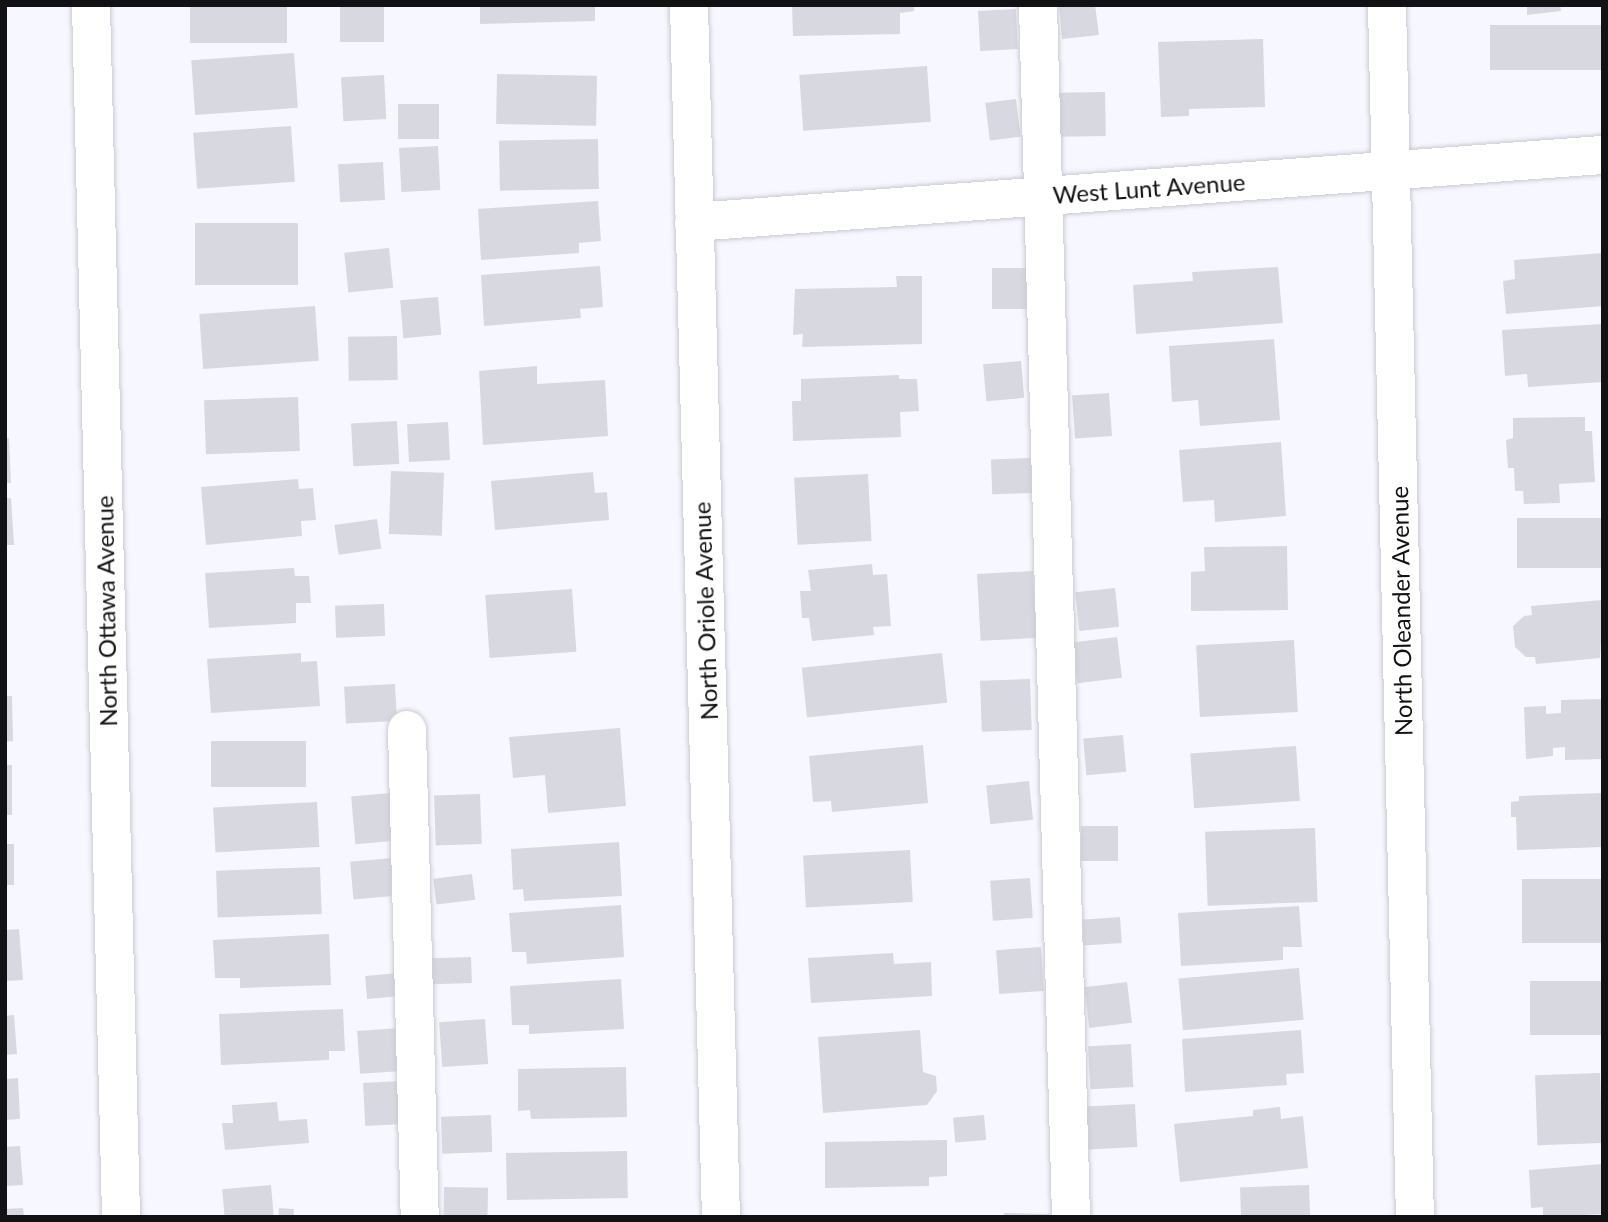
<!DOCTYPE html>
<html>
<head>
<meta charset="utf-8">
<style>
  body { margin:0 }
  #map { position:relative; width:1608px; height:1222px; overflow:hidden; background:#f7f7ff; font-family:Lato,sans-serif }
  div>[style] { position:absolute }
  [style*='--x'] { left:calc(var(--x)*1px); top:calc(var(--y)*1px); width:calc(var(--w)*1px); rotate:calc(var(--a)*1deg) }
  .building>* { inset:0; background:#d8d8e0; transform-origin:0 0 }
  .roads { filter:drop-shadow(0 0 2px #cacad2) drop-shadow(0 0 2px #cacad2) }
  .minor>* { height:38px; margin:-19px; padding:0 19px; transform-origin:19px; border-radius:19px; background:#fff }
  span { translate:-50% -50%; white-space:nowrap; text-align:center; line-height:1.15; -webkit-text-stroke:6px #fff; paint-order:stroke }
  .street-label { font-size:24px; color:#121214 }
  .frame { position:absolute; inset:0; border:7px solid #121214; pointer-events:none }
</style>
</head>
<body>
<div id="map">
  <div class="building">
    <i style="left:190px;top:5px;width:97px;height:38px"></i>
    <i style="left:340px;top:5px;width:44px;height:37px"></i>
    <i style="clip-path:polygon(480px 5px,595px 5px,595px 21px,480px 24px)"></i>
    <i style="clip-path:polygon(792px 5px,914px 5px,914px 11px,900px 13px,900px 34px,793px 36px)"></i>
    <i style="clip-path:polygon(1059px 5px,1095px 5px,1099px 35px,1062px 39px)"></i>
    <i style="clip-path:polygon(1527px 5px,1560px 5px,1561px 11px,1527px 15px)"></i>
    <i style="left:1016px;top:9px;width:40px;height:38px;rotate:87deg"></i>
    <i style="left:1603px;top:25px;width:45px;height:113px;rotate:90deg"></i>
    <i style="clip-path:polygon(1263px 39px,1265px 107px,1189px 109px,1189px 116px,1161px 117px,1158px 42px)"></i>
    <i style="left:294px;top:53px;width:55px;height:103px;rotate:86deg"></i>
    <i style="left:927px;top:66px;width:56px;height:128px;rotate:86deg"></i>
    <i style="left:497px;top:74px;width:100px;height:50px;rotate:1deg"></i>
    <i style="left:384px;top:75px;width:44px;height:43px;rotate:87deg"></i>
    <i style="left:1105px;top:92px;width:44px;height:46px;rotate:89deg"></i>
    <i style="left:1016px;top:99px;width:38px;height:31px;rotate:83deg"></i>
    <i style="left:398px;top:104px;width:41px;height:35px"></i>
    <i style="left:291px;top:126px;width:56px;height:98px;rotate:86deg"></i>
    <i style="left:598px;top:139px;width:50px;height:99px;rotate:89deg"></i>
    <i style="left:438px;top:146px;width:44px;height:39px;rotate:87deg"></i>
    <i style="left:383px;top:162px;width:38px;height:45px;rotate:87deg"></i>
    <i style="clip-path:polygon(598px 201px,601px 241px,579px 243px,579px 253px,481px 260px,478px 209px)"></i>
    <i style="left:298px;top:223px;width:62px;height:103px;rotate:90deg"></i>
    <i style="left:389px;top:248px;width:40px;height:45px;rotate:84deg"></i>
    <i style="clip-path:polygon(1603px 253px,1603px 306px,1506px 314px,1503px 281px,1515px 279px,1514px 260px)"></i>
    <i style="clip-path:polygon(600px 266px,603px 307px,580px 309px,581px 318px,484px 326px,481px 275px)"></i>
    <i style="clip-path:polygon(1278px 267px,1283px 323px,1136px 334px,1133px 285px,1193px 281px,1192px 272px)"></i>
    <i style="left:992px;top:268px;width:35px;height:41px"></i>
    <i style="clip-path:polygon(896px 276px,922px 276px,922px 344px,802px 347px,803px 334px,793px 335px,795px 289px,897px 287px)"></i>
    <i style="left:438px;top:297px;width:38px;height:38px;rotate:85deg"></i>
    <i style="left:315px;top:306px;width:55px;height:116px;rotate:86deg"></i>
    <i style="clip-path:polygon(1603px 324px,1603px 382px,1528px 387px,1527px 374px,1505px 376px,1502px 330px)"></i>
    <i style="left:397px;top:336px;width:44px;height:49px;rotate:89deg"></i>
    <i style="clip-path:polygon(1274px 339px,1280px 420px,1200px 426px,1198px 400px,1172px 402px,1169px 346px)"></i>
    <i style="left:1021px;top:361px;width:37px;height:38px;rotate:85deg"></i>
    <i style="clip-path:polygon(537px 366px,537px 384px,605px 380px,608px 436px,483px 445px,479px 371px)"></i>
    <i style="clip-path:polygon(899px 375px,899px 379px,917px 379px,919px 411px,900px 412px,901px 437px,793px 441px,792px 401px,801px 401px,801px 379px)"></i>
    <i style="left:1109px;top:393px;width:43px;height:37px;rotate:86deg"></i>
    <i style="left:298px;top:397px;width:54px;height:94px;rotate:88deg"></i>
    <i style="clip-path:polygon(1585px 417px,1585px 431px,1592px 431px,1595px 482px,1559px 484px,1560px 503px,1524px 504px,1523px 491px,1515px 491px,1514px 468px,1508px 468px,1506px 440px,1513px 438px,1513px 418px)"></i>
    <i style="left:397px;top:421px;width:43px;height:46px;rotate:87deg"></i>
    <i style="left:448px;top:422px;width:38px;height:41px;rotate:87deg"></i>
    <i style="clip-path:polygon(5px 438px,9px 438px,11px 483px,5px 483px)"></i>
    <i style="clip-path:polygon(1281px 442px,1286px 516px,1215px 522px,1214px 500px,1183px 502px,1179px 450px)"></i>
    <i style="left:1031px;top:458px;width:35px;height:40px;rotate:88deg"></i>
    <i style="left:391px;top:471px;width:53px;height:63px;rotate:2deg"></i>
    <i style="clip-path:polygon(593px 472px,595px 493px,607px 492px,609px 520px,495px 530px,491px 481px)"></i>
    <i style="left:868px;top:474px;width:67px;height:74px;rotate:87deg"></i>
    <i style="clip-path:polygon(298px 479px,299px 489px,313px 488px,316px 520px,301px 521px,302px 536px,206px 545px,201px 487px)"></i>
    <i style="clip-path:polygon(5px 498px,11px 498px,14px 545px,5px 545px)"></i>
    <i style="left:1603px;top:518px;width:50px;height:86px;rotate:90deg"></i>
    <i style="left:377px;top:519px;width:30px;height:43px;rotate:82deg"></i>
    <i style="clip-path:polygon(1287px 546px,1288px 610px,1191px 611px,1191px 572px,1205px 571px,1204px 547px)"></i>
    <i style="clip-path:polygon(872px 564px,873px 575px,887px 574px,891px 626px,873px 627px,874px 635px,812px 641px,809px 618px,802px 618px,800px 591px,811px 591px,808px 570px)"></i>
    <i style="clip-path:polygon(294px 568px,295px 576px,309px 576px,311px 603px,296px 603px,296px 623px,209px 628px,205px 573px)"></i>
    <i style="left:1033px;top:571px;width:67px;height:56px;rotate:87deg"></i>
    <i style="left:1115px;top:588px;width:39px;height:40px;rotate:84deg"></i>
    <i style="left:572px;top:589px;width:63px;height:87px;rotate:86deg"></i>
    <i style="clip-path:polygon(1603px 600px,1600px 658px,1536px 664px,1535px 657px,1526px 657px,1515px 647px,1513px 626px,1524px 616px,1532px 615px,1531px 606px)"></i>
    <i style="left:384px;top:604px;width:32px;height:49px;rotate:88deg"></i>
    <i style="left:1117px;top:637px;width:41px;height:45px;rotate:83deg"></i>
    <i style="left:1294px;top:640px;width:72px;height:98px;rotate:87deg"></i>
    <i style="clip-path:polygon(301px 653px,301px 662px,317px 661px,320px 706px,211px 713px,207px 659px)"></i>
    <i style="left:942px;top:653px;width:50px;height:141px;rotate:84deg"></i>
    <i style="left:1030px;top:679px;width:51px;height:50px;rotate:88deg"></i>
    <i style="left:395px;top:684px;width:37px;height:51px;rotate:87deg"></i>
    <i style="clip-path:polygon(5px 696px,12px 696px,13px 741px,5px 742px)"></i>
    <i style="clip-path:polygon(1603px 699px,1603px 759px,1565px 760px,1565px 747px,1553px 748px,1553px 756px,1526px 759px,1524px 707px,1546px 706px,1546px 714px,1561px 713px,1561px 700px)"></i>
    <i style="clip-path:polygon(620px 728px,626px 806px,548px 813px,545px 775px,513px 778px,509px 737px)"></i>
    <i style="left:1123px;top:735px;width:37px;height:40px;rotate:85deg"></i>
    <i style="left:306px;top:741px;width:46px;height:95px;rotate:90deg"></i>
    <i style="clip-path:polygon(923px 745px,928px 803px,832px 812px,831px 801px,813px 802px,809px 756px)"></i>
    <i style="left:1296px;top:746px;width:55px;height:106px;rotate:86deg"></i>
    <i style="left:12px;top:765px;width:50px;height:7px;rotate:90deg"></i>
    <i style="left:1029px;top:781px;width:39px;height:43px;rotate:84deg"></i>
    <i style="left:390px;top:793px;width:48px;height:39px;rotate:85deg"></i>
    <i style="clip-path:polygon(1603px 793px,1603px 847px,1517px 850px,1516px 817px,1511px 817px,1511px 802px,1519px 801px,1519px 796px)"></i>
    <i style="left:480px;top:794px;width:50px;height:46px;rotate:88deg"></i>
    <i style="left:317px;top:802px;width:45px;height:104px;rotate:87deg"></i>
    <i style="left:1081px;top:826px;width:37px;height:35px"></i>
    <i style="left:1315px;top:828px;width:74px;height:110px;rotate:88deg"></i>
    <i style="clip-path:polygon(619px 842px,622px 896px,524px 901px,523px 889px,513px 890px,511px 849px)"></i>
    <i style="left:5px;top:844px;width:9px;height:41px"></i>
    <i style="left:910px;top:850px;width:52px;height:107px;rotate:87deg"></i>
    <i style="left:392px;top:858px;width:38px;height:42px;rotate:85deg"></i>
    <i style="left:320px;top:867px;width:47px;height:104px;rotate:88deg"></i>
    <i style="left:472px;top:874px;width:26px;height:39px;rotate:83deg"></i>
    <i style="left:1030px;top:878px;width:40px;height:40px;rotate:86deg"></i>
    <i style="left:1603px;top:879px;width:64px;height:81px;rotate:90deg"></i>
    <i style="clip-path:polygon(621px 905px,624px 957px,527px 964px,526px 952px,512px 952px,509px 913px)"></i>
    <i style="clip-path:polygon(1299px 906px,1302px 947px,1283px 947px,1283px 960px,1181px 966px,1178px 913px)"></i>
    <i style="left:1120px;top:917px;width:26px;height:38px;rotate:86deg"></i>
    <i style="clip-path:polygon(19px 929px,23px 980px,5px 981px,5px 930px)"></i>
    <i style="clip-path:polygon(329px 934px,331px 985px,240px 988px,240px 978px,215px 978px,213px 940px)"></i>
    <i style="left:1041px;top:947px;width:44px;height:45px;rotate:86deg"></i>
    <i style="clip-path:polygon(893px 953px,894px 964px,931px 962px,932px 996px,811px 1003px,808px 958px)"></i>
    <i style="left:471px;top:957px;width:26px;height:39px;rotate:88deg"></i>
    <i style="left:1299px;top:968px;width:52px;height:121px;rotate:85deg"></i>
    <i style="left:399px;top:973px;width:23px;height:34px;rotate:85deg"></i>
    <i style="clip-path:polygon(621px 979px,624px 1029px,529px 1034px,529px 1025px,512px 1025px,510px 986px)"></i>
    <i style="left:1603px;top:981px;width:54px;height:73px;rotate:90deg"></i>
    <i style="left:1127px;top:982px;width:41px;height:43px;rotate:83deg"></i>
    <i style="clip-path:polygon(343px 1009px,345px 1051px,329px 1051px,329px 1060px,221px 1065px,219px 1014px)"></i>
    <i style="clip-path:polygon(14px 1015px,17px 1054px,5px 1055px,5px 1016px)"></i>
    <i style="left:485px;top:1019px;width:45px;height:46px;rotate:86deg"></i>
    <i style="left:399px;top:1028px;width:43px;height:42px;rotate:86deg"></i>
    <i style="clip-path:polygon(920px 1030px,923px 1072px,936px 1076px,937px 1091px,927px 1105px,823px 1113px,818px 1037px)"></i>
    <i style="clip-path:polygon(1301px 1030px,1304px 1073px,1286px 1074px,1287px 1085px,1185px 1092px,1182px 1039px)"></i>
    <i style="left:1131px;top:1044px;width:43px;height:43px;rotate:87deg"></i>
    <i style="clip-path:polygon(626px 1067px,627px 1117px,531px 1119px,530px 1110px,518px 1111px,518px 1069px)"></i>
    <i style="left:1600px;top:1073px;width:70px;height:65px;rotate:88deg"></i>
    <i style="clip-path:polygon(18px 1078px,20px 1119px,5px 1120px,5px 1079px)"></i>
    <i style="left:401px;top:1081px;width:43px;height:38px;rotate:87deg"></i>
    <i style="clip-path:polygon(277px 1102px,279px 1121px,307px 1119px,309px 1143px,225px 1150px,222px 1123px,233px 1123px,232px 1105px)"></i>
    <i style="left:1135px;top:1104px;width:43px;height:49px;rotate:87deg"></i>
    <i style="clip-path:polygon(1280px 1107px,1281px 1119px,1303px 1116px,1308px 1168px,1180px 1182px,1174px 1124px,1253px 1116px,1253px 1110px)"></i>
    <i style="left:491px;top:1115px;width:37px;height:50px;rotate:88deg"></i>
    <i style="left:984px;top:1115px;width:25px;height:31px;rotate:85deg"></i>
    <i style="clip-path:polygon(947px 1140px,947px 1176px,929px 1177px,929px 1186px,825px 1188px,825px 1142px)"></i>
    <i style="clip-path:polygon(20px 1146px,23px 1185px,5px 1186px,5px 1147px)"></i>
    <i style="left:627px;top:1151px;width:47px;height:121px;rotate:89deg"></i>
    <i style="clip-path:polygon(1603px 1164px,1603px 1214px,1543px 1217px,1543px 1207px,1531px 1208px,1529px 1170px)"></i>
    <i style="left:271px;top:1185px;width:32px;height:49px;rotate:85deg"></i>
    <i style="left:1309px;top:1185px;width:32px;height:69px;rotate:88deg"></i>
    <i style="left:444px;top:1187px;width:44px;height:30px;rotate:1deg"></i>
    <i style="clip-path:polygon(23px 1208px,24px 1217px,5px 1217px,5px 1209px)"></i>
    <i style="left:279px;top:1208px;width:15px;height:9px;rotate:4deg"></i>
    <i style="clip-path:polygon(1004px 1213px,1050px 1214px,1050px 1217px,1004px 1217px)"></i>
  </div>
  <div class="roads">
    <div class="minor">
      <i style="--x:91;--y:5;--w:1212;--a:88.58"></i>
      <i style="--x:689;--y:5;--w:1212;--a:88.49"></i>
      <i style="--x:1038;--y:5;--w:1212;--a:88.44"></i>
      <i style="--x:1387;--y:5;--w:1212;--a:88.68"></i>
      <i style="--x:694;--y:222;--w:911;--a:-4.22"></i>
      <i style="--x:407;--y:730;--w:487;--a:88.5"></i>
    </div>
  </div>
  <div class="street-label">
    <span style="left:1149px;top:188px;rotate:-4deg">West Lunt Avenue</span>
    <span style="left:106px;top:611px;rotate:-91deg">North Ottawa Avenue</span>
    <span style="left:705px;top:611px;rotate:-92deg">North Oriole Avenue</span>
    <span style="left:1401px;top:611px;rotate:-91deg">North Oleander Avenue</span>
  </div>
  <div class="frame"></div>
</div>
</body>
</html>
